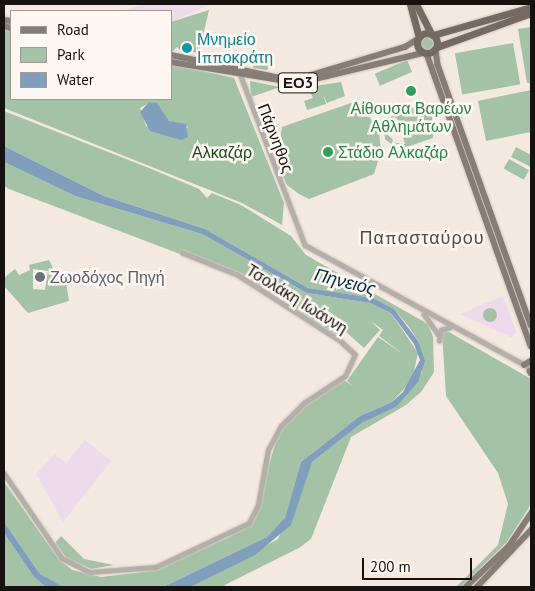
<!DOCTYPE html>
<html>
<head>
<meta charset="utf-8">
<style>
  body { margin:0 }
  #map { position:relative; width:535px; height:591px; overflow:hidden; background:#f4e9e0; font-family:"PT Sans",sans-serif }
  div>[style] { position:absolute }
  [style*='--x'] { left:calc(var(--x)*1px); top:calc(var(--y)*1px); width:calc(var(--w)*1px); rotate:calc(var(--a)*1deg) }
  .education>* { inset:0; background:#eddbec }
  .green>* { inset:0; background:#a4c2a5; transform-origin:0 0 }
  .round { border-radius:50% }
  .water>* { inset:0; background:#7f9fbd }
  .roads { filter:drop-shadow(0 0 1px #d0c7bf) drop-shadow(0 0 1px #d0c7bf) }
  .minor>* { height:4.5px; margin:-2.25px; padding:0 2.25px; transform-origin:2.25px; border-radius:2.25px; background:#b4afab }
  .major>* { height:5.5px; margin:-2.75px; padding:0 2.75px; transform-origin:2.75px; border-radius:2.75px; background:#857d76 }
  .highway>* { height:7px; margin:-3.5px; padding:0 3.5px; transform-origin:3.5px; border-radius:3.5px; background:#756a63 }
  .highway>.ring { margin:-3.5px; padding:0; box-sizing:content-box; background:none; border:7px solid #756a63; border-radius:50% }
  .dots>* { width:14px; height:14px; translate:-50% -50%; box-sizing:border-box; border:2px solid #fef7f2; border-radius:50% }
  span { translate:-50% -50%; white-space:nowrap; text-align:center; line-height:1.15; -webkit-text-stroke:5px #fef7f2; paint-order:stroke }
  .shield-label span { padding:1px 4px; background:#fef7f2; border:1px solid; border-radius:4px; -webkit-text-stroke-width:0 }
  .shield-label { font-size:15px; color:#16120f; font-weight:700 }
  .culture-label { font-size:16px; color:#0d838f }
  .left { translate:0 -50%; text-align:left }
  .leisure-label { font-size:16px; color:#27864d }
  .street-label { font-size:16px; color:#16120f }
  .park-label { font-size:16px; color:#19491e }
  .worship-label { font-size:16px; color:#5b616d }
  .neighbourhood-label { font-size:18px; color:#554c44; letter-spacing:1px }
  .water-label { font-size:18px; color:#042b49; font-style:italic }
  .frame { position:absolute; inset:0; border:5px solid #16120f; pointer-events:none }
  .legend { position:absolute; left:10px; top:10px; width:162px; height:90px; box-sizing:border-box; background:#fef7f2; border:1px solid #a19b97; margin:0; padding:6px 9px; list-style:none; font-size:15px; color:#16120f }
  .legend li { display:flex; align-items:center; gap:10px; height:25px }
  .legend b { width:25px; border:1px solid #a19b97 }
  .scale { position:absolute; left:362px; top:558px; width:110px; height:22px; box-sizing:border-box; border:2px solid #16120f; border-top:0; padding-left:6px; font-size:15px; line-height:18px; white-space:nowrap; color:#16120f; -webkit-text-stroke:4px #fef7f2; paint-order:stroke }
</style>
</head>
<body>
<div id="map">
  <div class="education">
    <i style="clip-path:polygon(144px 4px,211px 4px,171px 22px,171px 11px,122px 11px)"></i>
    <i style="clip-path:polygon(503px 296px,516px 332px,512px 338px,460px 314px)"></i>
    <i style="clip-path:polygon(85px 440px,111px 461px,63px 522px,36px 474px,55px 454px,66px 463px)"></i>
  </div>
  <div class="green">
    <i style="clip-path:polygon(209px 10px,199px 53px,192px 52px,193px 44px,182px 43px,180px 50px,177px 47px,171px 53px,171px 22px)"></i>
    <i style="clip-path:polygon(531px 27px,531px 83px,527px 83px,518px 29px)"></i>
    <i style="clip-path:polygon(evenodd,4px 29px,11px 30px,11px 99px,171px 99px,171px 64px,234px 78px,284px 203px,282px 225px,242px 203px,4px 108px,4px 29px,151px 102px,169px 121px,188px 127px,179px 139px,146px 126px,140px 108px,151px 102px)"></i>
    <i class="round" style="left:420px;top:37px;width:14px;height:14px"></i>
    <i style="left:513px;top:43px;width:42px;height:59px;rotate:80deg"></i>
    <i style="clip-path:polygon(230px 53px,236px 54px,241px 65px,228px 62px)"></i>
    <i style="clip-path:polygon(255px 58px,273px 61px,274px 63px,267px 70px,253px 68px)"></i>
    <i style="left:407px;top:60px;width:13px;height:35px;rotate:67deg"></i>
    <i style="clip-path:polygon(435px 66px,531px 331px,531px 337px,434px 67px)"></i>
    <i style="clip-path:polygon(250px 81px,280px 87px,251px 97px)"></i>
    <i style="clip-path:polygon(341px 82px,345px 96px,327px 103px,323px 94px,326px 104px,307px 110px,304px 101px,313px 98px,308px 87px)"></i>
    <i style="clip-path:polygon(531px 90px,531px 132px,486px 141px,478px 101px)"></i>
    <i style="clip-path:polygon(351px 103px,368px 115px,379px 132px,381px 151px,374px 174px,309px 199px,299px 194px,287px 185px,276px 162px,282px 127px)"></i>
    <i style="clip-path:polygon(evenodd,413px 108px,432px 115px,433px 138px,398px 150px,385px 139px,384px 126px,392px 116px,413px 108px,396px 118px,397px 118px,405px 144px,396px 143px,388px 135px,389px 125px,396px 118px)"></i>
    <i style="clip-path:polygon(4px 111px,149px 168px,199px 189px,207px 198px,212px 193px,241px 205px,291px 236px,306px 255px,428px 324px,433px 337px,434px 372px,422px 391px,406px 405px,351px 437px,311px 539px,299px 548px,221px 587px,190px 587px,278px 539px,312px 462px,362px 423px,396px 407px,422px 372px,418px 341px,409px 327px,394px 309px,373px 298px,308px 288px,205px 229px,104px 196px,4px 146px)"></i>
    <i style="clip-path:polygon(516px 147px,531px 155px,531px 167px,511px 157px)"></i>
    <i style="left:509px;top:159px;width:23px;height:11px;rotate:29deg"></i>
    <i style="clip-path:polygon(4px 162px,75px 196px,202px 234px,307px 293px,370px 303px,391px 313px,418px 353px,412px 380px,392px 402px,360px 416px,301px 462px,285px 519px,267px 537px,163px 587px,63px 587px,54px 583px,40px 574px,4px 522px,4px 482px,58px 558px,72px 570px,101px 577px,151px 571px,227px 538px,251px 522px,279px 432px,317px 395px,344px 380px,353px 386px,347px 381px,378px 337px,403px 354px,379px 336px,383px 330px,371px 321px,380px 330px,364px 348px,346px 332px,343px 336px,335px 334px,243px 278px,9px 189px,4px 186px)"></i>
    <i style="clip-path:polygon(evenodd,49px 260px,56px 275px,65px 276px,69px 301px,28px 313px,4px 286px,4px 278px,15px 269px,19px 275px,30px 270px,29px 265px,49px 260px,33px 269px,48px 271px,45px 290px,33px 289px,33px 269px)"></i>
    <i class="round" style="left:483px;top:308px;width:14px;height:14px"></i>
    <i style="clip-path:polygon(447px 331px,531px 379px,531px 504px,507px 542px,461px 587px,456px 587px,498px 545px,508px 504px,498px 473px,446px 396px,442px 333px)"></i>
    <i style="clip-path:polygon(4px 533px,34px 577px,46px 587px,4px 587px)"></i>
    <i style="clip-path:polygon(61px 536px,84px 559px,114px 565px,91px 569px,67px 559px,55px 543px)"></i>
  </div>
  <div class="water">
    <i style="clip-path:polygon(149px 102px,157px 103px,169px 121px,186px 124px,188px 137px,181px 140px,150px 131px,140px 112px)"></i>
    <i style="clip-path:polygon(4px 146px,104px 196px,205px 229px,308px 288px,373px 298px,394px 309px,418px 341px,425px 361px,418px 382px,396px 407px,362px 423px,312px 462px,291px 525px,255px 555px,190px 587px,163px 587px,267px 537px,285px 518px,301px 462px,360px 416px,392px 402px,403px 392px,420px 360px,414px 344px,391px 313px,370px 303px,307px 293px,202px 234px,75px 196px,4px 162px)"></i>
    <i style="clip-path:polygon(4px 522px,40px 574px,63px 587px,46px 587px,34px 577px,4px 533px)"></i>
  </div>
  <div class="roads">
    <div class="minor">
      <i style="--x:239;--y:71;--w:186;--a:69.2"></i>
      <i style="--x:305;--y:245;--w:257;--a:28.6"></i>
      <i style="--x:424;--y:314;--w:24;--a:55"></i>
      <i style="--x:439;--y:341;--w:11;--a:-80"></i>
      <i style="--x:441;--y:330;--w:9;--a:-18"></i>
      <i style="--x:4;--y:473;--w:103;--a:55.7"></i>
      <i style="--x:62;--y:558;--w:31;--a:27"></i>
      <i style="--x:90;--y:572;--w:66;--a:-4.3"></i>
      <i style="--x:156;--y:567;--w:103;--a:-25.3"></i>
      <i style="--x:249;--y:523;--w:20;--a:-63"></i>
      <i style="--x:258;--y:505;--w:56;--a:-79.7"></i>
      <i style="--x:268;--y:450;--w:27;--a:-62"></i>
      <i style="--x:281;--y:426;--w:33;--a:-45"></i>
      <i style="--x:304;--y:403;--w:49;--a:-33.4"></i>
      <i style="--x:345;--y:376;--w:23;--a:-65"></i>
      <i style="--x:355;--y:355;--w:21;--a:-137"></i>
      <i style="--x:340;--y:341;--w:122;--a:-147.3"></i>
      <i style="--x:237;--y:275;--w:59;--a:-158.2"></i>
    </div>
    <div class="major">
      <i style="--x:4;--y:20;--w:7;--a:8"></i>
      <i style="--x:4;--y:26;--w:7;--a:16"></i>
      <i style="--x:436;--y:49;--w:16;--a:83"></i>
      <i style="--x:438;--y:65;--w:276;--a:70.3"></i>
      <i style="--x:427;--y:54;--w:310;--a:70.4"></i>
      <i style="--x:171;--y:55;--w:106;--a:11.9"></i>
      <i style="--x:275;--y:77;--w:27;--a:2"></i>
      <i style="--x:302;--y:78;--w:108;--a:-16.8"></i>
      <i style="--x:405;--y:47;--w:15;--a:-32"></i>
      <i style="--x:171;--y:62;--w:129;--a:9.4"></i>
      <i style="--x:298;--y:83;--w:129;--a:-13.5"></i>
      <i style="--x:524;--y:365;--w:8;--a:-30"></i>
      <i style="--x:530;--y:371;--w:2;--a:63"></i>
      <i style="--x:466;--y:587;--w:59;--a:-43.6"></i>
      <i style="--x:509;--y:546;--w:40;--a:-56"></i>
      <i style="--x:477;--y:587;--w:79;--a:-46.5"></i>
    </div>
    <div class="highway">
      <i style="--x:410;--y:4;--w:34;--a:75"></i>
      <i style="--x:416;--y:4;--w:34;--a:63"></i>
      <i class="ring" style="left:417px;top:33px;width:13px;height:13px"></i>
      <i style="--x:433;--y:35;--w:102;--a:-15.9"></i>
      <i style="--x:437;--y:47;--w:100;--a:-19.9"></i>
    </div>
  </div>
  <div class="dots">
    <i style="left:187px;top:48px;background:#0f9aa8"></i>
    <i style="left:411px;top:91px;background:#2e9e5b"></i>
    <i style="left:328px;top:152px;background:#2e9e5b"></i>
    <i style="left:40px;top:277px;background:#6b7280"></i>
  </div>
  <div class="shield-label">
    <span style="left:298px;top:83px">ΕΟ3</span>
  </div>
  <div class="culture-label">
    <span class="left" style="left:197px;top:48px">Μνημείο<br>Ιπποκράτη</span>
  </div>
  <div class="leisure-label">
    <span style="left:411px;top:117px">Αίθουσα Βαρέων<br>Αθλημάτων</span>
    <span class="left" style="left:338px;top:152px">Στάδιο Αλκαζάρ</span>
  </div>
  <div class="street-label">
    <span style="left:276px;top:138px;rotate:69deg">Πάρνηθος</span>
    <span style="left:297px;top:299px;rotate:32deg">Τσολάκη Ιωάννη</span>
  </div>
  <div class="park-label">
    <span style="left:222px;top:152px">Αλκαζάρ</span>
  </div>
  <div class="worship-label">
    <span class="left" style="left:50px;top:277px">Ζωοδόχος Πηγή</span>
  </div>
  <div class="neighbourhood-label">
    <span style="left:422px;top:238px">Παπασταύρου</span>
  </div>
  <div class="water-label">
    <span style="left:345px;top:282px;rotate:14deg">Πηνειός</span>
  </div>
  <div class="frame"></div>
  <ul class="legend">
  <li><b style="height:6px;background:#857d76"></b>Road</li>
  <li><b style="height:14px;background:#a4c2a5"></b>Park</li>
  <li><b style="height:14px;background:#7f9fbd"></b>Water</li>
  </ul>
  <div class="scale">200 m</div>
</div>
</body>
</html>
